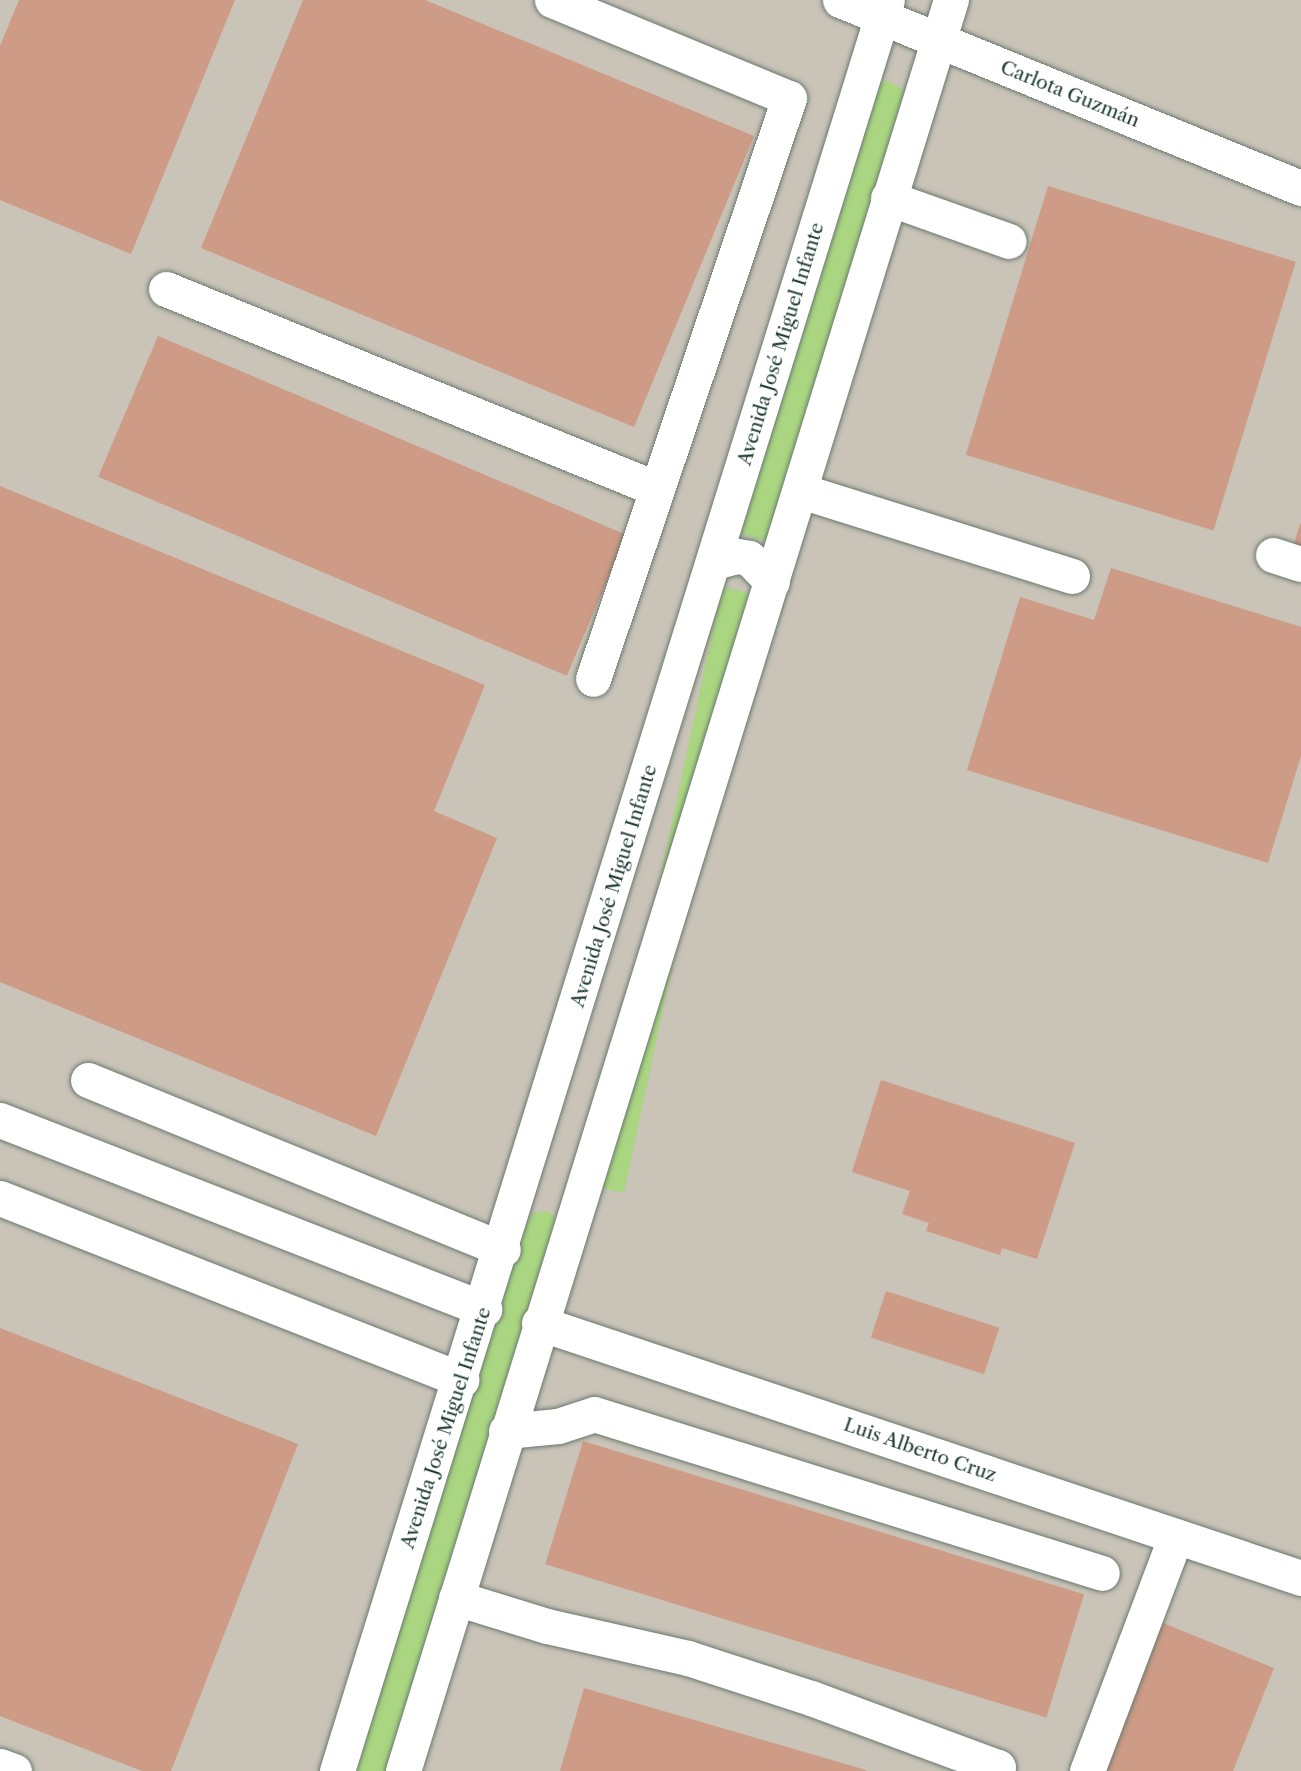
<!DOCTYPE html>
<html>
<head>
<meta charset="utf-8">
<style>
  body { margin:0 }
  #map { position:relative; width:1301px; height:1771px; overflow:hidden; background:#f2ecd7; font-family:"Libre Caslon Text",serif }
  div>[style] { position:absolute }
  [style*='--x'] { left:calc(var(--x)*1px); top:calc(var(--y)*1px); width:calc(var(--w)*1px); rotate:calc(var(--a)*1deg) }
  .industrial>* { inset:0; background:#c9c3b8; transform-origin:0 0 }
  .green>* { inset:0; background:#aad581; transform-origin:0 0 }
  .building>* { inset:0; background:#cd9b86; transform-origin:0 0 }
  .roads { filter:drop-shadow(0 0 2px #697a6d) drop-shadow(0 0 2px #697a6d) }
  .minor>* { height:35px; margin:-17.5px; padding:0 17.5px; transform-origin:17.5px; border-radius:17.5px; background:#fff }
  span { translate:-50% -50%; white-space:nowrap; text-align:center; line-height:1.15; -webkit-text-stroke:6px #fff; paint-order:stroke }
  .street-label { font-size:19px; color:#1f3d34 }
</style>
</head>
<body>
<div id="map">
  <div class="industrial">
    <i style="left:0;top:0;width:1301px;height:1771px"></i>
  </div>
  <div class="green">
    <i style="clip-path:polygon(885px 80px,900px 87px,905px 96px,766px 541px,736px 532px,873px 89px)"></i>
    <i style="left:722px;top:587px;width:30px;height:613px;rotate:12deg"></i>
    <i style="clip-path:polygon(547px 1211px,554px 1216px,555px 1226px,389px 1771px,354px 1771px,523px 1225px,533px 1213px)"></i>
  </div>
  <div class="building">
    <i style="clip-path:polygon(19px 0,235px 0,131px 254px,0 200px,0 46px)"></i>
    <i style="clip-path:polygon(303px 0,425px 0,754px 136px,634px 427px,201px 248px)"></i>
    <i style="left:1048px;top:186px;width:259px;height:281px;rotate:17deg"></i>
    <i style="left:158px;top:336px;width:509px;height:153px;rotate:23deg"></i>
    <i style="clip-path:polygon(0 486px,485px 685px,434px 811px,497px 838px,376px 1136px,0 982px)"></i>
    <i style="clip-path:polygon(1300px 524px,1301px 524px,1301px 550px,1293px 547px)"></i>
    <i style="clip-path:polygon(1111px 568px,1301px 627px,1301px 756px,1268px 863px,967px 770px,1020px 597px,1094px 620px)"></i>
    <i style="clip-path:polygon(881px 1080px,1075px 1143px,1037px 1259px,1002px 1248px,1000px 1255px,926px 1231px,929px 1223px,902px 1214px,910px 1191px,852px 1172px)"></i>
    <i style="left:886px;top:1291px;width:119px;height:49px;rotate:18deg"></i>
    <i style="clip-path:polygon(0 1328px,298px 1444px,171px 1771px,142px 1771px,0 1716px)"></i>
    <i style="left:583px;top:1441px;width:524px;height:129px;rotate:17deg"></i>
    <i style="clip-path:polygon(1163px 1623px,1274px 1668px,1233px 1771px,1105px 1771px)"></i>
    <i style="clip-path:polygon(584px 1688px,866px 1770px,866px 1771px,560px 1771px)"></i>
  </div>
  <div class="roads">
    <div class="minor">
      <i style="--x:552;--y:0;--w:256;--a:22.5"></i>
      <i style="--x:789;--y:98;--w:613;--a:108.64"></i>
      <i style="--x:840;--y:0;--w:498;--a:22.2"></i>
      <i style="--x:888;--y:198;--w:128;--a:19.6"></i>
      <i style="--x:166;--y:289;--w:530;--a:22.16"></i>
      <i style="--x:801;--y:491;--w:284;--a:17.4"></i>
      <i style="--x:1273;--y:555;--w:29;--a:18"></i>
      <i style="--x:714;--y:562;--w:24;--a:-15"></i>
      <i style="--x:737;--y:556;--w:12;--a:9"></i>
      <i style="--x:749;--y:558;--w:33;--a:46"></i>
      <i style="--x:88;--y:1080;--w:448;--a:22.2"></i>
      <i style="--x:0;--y:1120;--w:520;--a:21.33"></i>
      <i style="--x:0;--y:1198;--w:496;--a:21.5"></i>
      <i style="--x:539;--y:1323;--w:804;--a:18.5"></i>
      <i style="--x:506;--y:1431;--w:52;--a:-5.5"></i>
      <i style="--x:558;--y:1426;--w:38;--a:-18"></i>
      <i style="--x:594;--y:1414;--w:532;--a:17.38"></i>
      <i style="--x:456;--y:1598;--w:95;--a:17.1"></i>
      <i style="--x:547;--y:1626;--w:145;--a:12.8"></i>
      <i style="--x:688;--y:1658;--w:129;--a:18"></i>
      <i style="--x:811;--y:1698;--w:199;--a:20.3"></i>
      <i style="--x:998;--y:1767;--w:4;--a:117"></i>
      <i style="--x:0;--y:1766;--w:15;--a:20"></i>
      <i style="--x:337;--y:1771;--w:1854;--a:-72.75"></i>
      <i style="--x:403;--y:1771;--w:1854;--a:-72.81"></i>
      <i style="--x:1087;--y:1771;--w:251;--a:-69.3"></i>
    </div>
  </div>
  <div class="street-label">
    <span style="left:1070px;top:94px;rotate:22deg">Carlota Guzmán</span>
    <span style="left:781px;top:344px;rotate:-73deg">Avenida José Miguel Infante</span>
    <span style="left:614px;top:886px;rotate:-73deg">Avenida José Miguel Infante</span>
    <span style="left:446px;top:1428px;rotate:-72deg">Avenida José Miguel Infante</span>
    <span style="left:920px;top:1450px;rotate:19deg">Luis Alberto Cruz</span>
  </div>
</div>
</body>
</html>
